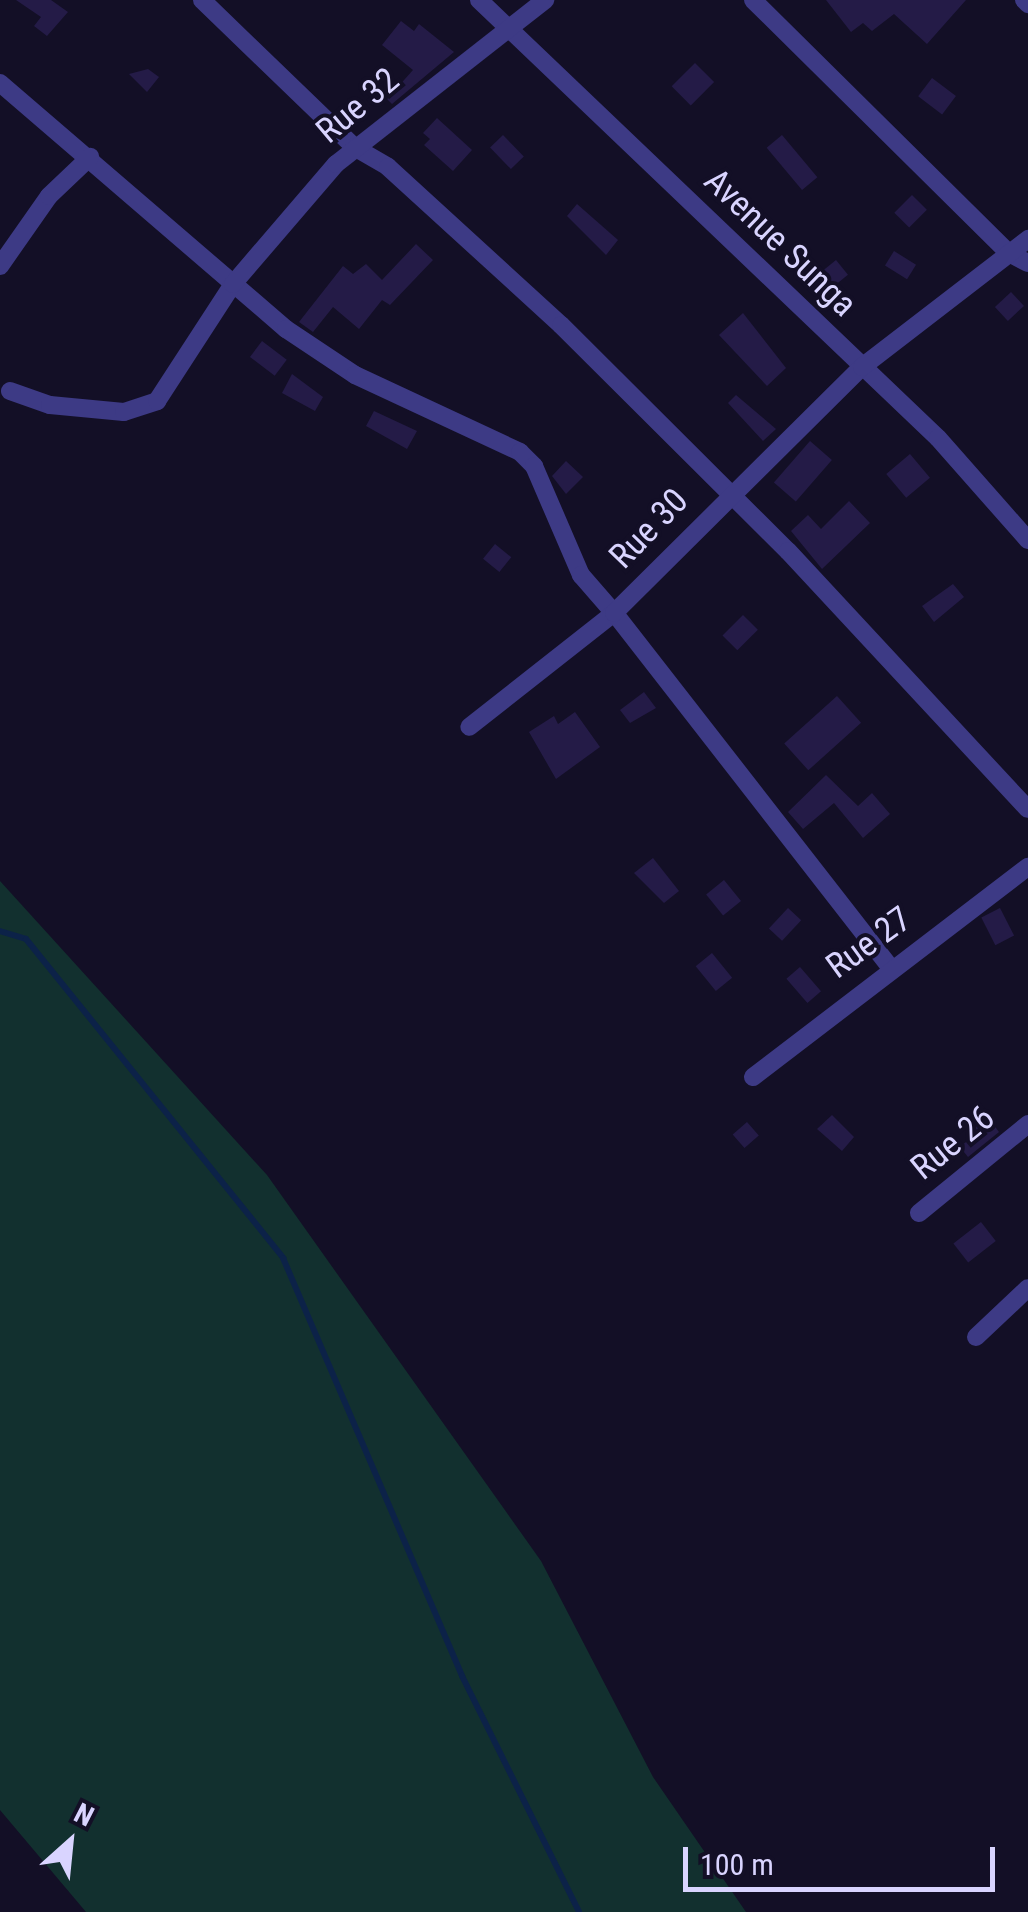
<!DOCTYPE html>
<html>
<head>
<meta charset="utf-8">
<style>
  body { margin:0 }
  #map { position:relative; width:1028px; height:1912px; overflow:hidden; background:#130f26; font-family:"Roboto Condensed",sans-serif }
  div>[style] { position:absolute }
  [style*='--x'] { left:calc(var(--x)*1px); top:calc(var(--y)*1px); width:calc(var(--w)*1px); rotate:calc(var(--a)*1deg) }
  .green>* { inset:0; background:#12302f }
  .stream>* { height:6px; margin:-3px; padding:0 3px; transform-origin:3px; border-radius:3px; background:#0c2248 }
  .building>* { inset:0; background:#241b47; transform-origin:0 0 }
  .minor>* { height:18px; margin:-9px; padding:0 9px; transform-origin:9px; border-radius:9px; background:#3d3a85 }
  span { translate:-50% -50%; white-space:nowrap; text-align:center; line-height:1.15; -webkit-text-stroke:8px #130f26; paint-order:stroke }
  .street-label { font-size:35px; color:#d9d4ff }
  .north { position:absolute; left:20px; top:1792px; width:100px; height:100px; -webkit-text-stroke:8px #130f26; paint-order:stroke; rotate:27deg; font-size:28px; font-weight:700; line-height:40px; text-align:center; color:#d9d4ff }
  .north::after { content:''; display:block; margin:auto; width:35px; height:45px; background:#d9d4ff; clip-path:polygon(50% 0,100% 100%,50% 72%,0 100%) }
  .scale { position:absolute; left:683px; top:1847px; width:312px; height:45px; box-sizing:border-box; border:5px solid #d9d4ff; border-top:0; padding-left:12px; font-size:30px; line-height:35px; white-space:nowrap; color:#d9d4ff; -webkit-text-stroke:8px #130f26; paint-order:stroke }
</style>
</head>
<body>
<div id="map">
  <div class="green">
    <i style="clip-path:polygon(0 881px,267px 1175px,541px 1561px,653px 1777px,746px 1912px,86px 1912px,0 1810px)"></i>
  </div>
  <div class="stream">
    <i style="--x:0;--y:931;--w:27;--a:17"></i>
    <i style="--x:26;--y:939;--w:410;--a:51.1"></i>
    <i style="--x:283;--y:1258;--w:455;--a:66.8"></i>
    <i style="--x:462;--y:1676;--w:263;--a:63.6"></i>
  </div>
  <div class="building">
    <i style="clip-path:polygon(16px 0,51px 0,68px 12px,47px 36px,34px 26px,41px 17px)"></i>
    <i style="clip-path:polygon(826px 0,966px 0,927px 44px,894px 14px,872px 31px,863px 23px,851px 32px)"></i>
    <i style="clip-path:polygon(401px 21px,414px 31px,419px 24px,454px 52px,392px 104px,387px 99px,413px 70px,382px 45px)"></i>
    <i style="left:695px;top:63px;width:27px;height:33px;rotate:45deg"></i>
    <i style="clip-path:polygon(148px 69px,159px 77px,147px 92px,129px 74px)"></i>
    <i style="left:932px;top:78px;width:30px;height:23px;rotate:37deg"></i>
    <i style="clip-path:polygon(437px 118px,472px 150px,453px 171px,424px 145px,430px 139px,423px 133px)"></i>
    <i style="left:503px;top:135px;width:30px;height:18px;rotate:46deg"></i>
    <i style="left:782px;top:135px;width:55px;height:20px;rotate:50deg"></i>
    <i style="left:912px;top:195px;width:21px;height:25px;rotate:45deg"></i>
    <i style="clip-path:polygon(577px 204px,618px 240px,606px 255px,567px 216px)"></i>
    <i style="clip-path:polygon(416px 244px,433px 260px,390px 305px,382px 300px,359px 329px,333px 307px,313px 332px,299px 322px,343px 266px,353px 274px,366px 264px,382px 280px)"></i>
    <i style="left:894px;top:251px;width:26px;height:17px;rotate:32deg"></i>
    <i style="left:836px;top:260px;width:19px;height:21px;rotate:51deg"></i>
    <i style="left:1011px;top:292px;width:19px;height:22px;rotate:47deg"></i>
    <i style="clip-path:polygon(743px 313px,786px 368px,767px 386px,719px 335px)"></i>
    <i style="left:262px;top:341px;width:31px;height:20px;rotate:37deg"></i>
    <i style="clip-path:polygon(292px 374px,323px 397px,315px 411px,282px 393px)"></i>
    <i style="clip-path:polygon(736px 395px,776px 429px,763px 441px,728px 403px)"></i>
    <i style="clip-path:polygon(374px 411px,417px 431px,407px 449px,366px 426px)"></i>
    <i style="left:810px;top:441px;width:29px;height:55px;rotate:41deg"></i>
    <i style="left:910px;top:454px;width:31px;height:31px;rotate:50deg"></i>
    <i style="clip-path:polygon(566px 461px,583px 477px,566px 494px,552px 476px)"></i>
    <i style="clip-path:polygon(849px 501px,870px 523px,822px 569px,791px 531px,808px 515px,821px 529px)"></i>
    <i style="left:495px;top:544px;width:21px;height:19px;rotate:39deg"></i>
    <i style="clip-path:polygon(953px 584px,964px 597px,934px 622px,922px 606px)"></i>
    <i style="left:743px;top:615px;width:21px;height:29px;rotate:45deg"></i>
    <i style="clip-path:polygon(644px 692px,656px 708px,630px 723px,620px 710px)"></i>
    <i style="left:837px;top:696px;width:36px;height:71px;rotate:48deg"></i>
    <i style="clip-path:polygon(575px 712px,600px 747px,556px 779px,529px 732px,554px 716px,558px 724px)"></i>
    <i style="clip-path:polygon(826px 775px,858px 806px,872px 793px,890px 814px,863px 838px,834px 803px,803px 829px,788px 812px)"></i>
    <i style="clip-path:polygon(653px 858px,679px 891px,664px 903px,634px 873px)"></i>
    <i style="left:724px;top:880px;width:27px;height:23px;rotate:51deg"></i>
    <i style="left:788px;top:908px;width:18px;height:28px;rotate:43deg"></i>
    <i style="left:1000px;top:908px;width:31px;height:21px;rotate:63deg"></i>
    <i style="left:712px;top:953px;width:32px;height:21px;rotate:51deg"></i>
    <i style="left:800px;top:967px;width:32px;height:18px;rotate:49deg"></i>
    <i style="clip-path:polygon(984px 1112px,999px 1132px,968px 1157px,960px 1147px,977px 1133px,969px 1123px)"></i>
    <i style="clip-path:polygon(832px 1115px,854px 1137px,842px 1151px,817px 1129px)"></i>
    <i style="left:747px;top:1122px;width:18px;height:19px;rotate:49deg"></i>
    <i style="left:981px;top:1222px;width:24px;height:35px;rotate:52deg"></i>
  </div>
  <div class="minor">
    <i style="--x:202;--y:0;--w:211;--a:44"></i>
    <i style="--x:354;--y:147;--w:39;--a:30"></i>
    <i style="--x:388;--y:167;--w:234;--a:42.4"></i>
    <i style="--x:561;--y:325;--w:320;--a:44.9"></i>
    <i style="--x:788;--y:551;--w:352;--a:47.1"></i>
    <i style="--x:479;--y:0;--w:634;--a:43.66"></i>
    <i style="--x:938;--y:438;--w:136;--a:48.6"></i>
    <i style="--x:753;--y:0;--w:360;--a:44.7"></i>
    <i style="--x:1009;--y:253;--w:21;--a:28"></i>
    <i style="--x:1024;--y:0;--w:6;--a:45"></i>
    <i style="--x:0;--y:83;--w:377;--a:40.7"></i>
    <i style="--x:286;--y:329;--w:83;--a:33.7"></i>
    <i style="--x:355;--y:375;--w:182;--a:25"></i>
    <i style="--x:520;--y:452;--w:20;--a:45"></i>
    <i style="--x:534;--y:466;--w:119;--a:66.7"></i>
    <i style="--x:581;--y:575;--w:50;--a:49"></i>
    <i style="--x:614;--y:613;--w:184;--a:141.8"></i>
    <i style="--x:0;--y:266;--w:85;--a:-55"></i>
    <i style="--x:49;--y:196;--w:57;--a:-43.6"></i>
    <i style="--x:10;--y:391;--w:42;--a:19.3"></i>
    <i style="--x:50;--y:405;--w:74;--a:5.4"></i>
    <i style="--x:124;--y:412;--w:35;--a:-18"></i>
    <i style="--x:157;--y:401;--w:140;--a:-57"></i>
    <i style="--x:233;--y:284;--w:158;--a:-49.4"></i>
    <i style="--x:336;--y:164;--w:266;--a:-38.1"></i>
    <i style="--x:890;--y:967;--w:449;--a:-127.9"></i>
    <i style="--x:614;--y:613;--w:349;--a:-44.8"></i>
    <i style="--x:862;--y:367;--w:210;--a:-37.6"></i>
    <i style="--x:753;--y:1077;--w:346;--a:-37.4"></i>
    <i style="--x:919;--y:1213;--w:141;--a:-39.2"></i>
    <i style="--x:976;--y:1337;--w:71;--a:-43.3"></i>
  </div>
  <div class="street-label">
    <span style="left:358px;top:106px;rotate:-40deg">Rue 32</span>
    <span style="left:780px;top:243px;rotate:44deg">Avenue Sunga</span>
    <span style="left:649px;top:529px;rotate:-46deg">Rue 30</span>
    <span style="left:869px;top:943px;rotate:-36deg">Rue 27</span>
    <span style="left:953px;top:1143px;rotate:-39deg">Rue 26</span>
  </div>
  <div class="north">N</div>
  <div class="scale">100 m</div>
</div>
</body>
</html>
